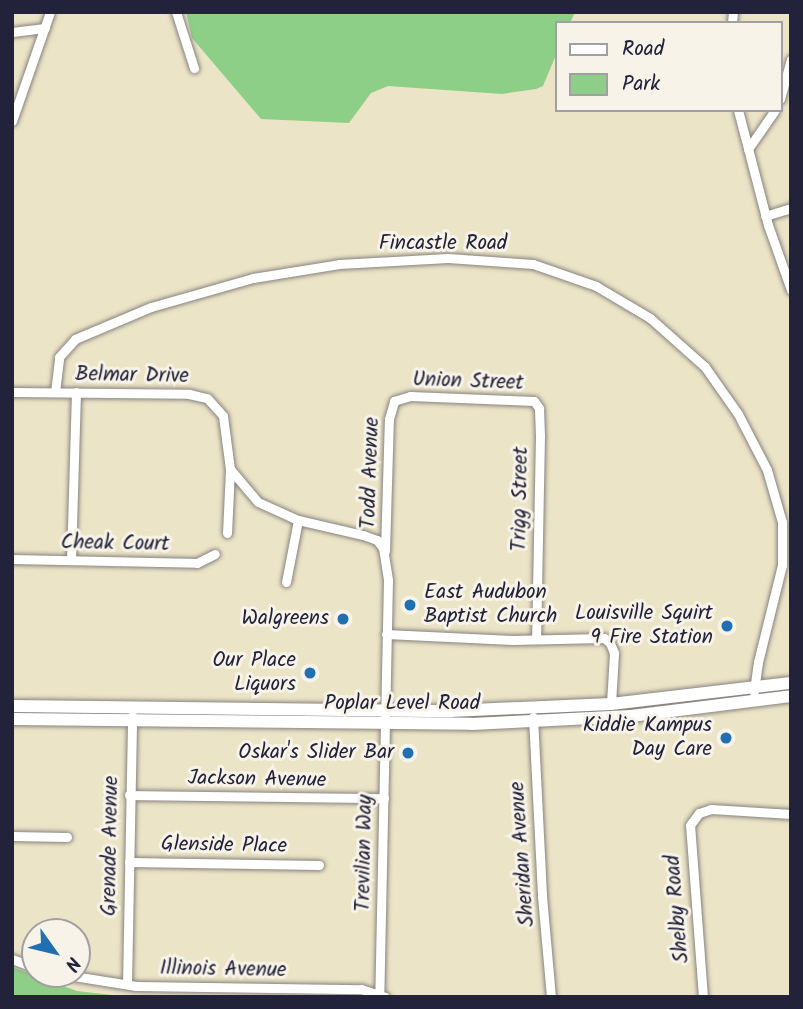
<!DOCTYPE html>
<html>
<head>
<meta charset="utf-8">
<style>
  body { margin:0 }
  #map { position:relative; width:803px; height:1009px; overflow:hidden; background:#ece4c6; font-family:Kalam,sans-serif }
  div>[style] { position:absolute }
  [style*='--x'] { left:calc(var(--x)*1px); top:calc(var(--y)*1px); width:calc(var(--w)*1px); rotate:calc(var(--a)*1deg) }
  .green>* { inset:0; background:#8ecf87 }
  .roads { filter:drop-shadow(0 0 2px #878380) drop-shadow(0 0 2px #878380) }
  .minor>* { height:9px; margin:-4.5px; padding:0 4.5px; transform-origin:4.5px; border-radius:4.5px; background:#fff }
  .secondary>* { height:12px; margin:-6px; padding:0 6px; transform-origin:6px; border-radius:6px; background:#fff }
  .dots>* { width:19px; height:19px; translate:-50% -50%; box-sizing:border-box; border:4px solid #f7f3e8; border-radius:50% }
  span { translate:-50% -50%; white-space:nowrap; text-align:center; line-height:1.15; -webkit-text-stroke:6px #f7f3e8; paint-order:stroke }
  .street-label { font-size:21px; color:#22223b }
  .poi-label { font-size:21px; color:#22223b }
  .left { translate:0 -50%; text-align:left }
  .right { translate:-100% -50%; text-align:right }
  .frame { position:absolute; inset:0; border:14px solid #22223b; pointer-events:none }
  .legend { position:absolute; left:555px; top:21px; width:228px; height:91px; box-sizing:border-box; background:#f7f3e8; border:2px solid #a29fa3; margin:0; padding:9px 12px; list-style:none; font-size:21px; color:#22223b }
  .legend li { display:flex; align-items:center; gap:14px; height:35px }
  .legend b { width:35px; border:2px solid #a29fa3 }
  .north { position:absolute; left:21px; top:918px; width:70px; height:70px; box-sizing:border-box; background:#f7f3e8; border:2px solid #a29fa3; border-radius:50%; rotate:124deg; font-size:19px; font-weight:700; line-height:28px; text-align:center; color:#22223b }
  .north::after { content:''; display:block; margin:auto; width:24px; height:32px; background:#1f6fb2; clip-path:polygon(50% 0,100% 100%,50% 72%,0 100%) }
</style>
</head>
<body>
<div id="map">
  <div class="green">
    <i style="clip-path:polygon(186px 12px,575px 12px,570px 23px,556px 23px,556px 55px,543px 86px,536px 89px,502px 94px,388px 86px,371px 93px,349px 123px,261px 119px,192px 38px)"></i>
    <i style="clip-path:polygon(12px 967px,77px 991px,112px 995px,366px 997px,12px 997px)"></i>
  </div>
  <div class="roads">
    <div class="minor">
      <i style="--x:176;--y:12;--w:59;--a:72.2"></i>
      <i style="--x:732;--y:23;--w:11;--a:-85"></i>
      <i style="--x:12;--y:32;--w:33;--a:-7"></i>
      <i style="--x:780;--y:99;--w:41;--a:-74.6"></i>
      <i style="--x:738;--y:110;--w:119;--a:75.4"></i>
      <i style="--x:768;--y:225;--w:69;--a:70.5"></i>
      <i style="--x:12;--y:121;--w:115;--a:-70.8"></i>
      <i style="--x:748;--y:149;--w:47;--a:-55.3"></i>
      <i style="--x:765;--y:216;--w:27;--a:-17"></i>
      <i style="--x:12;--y:392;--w:177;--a:0.6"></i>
      <i style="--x:189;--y:394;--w:18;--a:13"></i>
      <i style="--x:207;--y:398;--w:24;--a:48"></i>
      <i style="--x:223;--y:416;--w:53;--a:82.5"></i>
      <i style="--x:230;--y:469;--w:43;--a:49.7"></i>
      <i style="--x:258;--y:502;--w:44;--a:24.2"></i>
      <i style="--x:298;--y:520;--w:67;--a:13"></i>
      <i style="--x:363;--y:535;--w:15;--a:20"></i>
      <i style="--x:377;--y:540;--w:10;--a:53"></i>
      <i style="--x:383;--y:548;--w:32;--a:81"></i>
      <i style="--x:388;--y:580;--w:417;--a:91.2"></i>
      <i style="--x:55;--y:392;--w:35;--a:-83"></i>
      <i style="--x:59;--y:357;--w:24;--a:-48"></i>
      <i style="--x:75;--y:339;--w:82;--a:-22.8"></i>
      <i style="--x:151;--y:307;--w:106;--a:-15.9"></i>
      <i style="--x:253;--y:278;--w:87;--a:-9.2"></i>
      <i style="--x:339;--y:264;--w:109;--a:-3.2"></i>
      <i style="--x:448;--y:258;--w:85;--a:4"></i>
      <i style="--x:533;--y:264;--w:67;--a:19.2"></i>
      <i style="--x:596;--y:286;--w:63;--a:30.7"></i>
      <i style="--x:650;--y:318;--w:74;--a:41.7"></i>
      <i style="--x:705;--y:367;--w:57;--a:54.9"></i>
      <i style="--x:738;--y:414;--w:63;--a:62.6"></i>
      <i style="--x:767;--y:470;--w:54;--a:73.9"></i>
      <i style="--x:782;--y:522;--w:43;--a:90"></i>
      <i style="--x:782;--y:565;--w:100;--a:103.9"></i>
      <i style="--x:758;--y:662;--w:30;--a:98"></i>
      <i style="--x:227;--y:533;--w:64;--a:-87.3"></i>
      <i style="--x:385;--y:551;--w:132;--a:-88.3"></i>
      <i style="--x:389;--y:419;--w:19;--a:-74"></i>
      <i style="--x:394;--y:401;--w:17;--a:-17"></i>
      <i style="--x:410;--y:396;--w:124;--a:2.3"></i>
      <i style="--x:534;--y:401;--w:9;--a:54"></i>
      <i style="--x:539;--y:408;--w:27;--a:88"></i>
      <i style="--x:540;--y:435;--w:203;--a:91.1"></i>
      <i style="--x:12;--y:559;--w:185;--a:1.2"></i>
      <i style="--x:197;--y:563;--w:20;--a:-27"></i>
      <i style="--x:71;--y:560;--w:168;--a:-88.3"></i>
      <i style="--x:286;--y:582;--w:63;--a:-79"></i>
      <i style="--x:386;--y:634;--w:126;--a:2.7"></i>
      <i style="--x:512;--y:640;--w:92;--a:-1.2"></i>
      <i style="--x:604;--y:638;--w:8;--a:40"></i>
      <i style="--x:610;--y:643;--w:11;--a:68"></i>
      <i style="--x:614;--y:653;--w:51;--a:93.4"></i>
      <i style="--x:533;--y:717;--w:179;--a:87.1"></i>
      <i style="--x:542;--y:896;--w:101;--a:84.9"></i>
      <i style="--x:129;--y:795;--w:255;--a:0.7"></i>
      <i style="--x:12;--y:836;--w:55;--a:1"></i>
      <i style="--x:129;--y:862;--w:190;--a:0.9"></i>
      <i style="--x:12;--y:959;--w:25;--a:21"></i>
      <i style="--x:61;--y:974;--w:76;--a:9.1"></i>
      <i style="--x:136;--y:986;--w:225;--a:0.8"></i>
      <i style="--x:361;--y:989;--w:25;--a:18"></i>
      <i style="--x:127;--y:984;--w:268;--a:-88.9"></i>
      <i style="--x:703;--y:997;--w:172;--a:-94.3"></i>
      <i style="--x:690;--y:825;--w:15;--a:-53"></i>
      <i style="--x:699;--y:813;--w:13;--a:-18"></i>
      <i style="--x:711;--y:809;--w:80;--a:3.6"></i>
    </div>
    <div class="secondary">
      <i style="--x:12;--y:706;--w:438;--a:0.7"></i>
      <i style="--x:450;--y:711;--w:161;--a:-2.5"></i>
      <i style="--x:611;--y:704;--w:181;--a:-6.7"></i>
      <i style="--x:12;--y:719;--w:460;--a:0.6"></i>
      <i style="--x:472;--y:724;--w:159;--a:-2.9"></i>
      <i style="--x:631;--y:716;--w:161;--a:-7.1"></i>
    </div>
  </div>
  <div class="dots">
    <i style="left:410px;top:605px;background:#1f6fb2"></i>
    <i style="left:343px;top:619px;background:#1f6fb2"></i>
    <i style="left:727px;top:626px;background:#1f6fb2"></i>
    <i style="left:310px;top:673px;background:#1f6fb2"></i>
    <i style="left:726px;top:738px;background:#1f6fb2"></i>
    <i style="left:408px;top:753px;background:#1f6fb2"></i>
  </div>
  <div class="street-label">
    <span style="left:443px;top:244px">Fincastle Road</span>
    <span style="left:132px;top:376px;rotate:1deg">Belmar Drive</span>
    <span style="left:468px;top:382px;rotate:2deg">Union Street</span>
    <span style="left:371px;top:473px;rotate:-88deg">Todd Avenue</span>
    <span style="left:521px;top:499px;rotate:-89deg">Trigg Street</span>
    <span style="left:115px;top:544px;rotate:1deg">Cheak Court</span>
    <span style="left:402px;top:704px">Poplar Level Road</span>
    <span style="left:257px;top:780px;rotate:1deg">Jackson Avenue</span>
    <span style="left:111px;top:846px;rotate:-89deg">Grenade Avenue</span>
    <span style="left:224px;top:846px;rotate:1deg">Glenside Place</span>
    <span style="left:365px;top:853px;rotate:-89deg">Trevilian Way</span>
    <span style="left:523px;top:854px;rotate:-94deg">Sheridan Avenue</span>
    <span style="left:678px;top:909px;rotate:-95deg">Shelby Road</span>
    <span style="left:223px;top:970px;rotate:1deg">Illinois Avenue</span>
  </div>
  <div class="poi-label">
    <span class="left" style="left:424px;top:605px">East Audubon<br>Baptist Church</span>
    <span class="right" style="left:713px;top:626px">Louisville Squirt<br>9 Fire Station</span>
    <span class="right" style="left:329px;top:619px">Walgreens</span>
    <span class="right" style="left:296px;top:673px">Our Place<br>Liquors</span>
    <span class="right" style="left:712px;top:738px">Kiddie Kampus<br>Day Care</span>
    <span class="right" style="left:394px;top:753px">Oskar's Slider Bar</span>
  </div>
  <div class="frame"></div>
  <ul class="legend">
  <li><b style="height:9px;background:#fff"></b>Road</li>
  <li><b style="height:19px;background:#8ecf87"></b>Park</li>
  </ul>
  <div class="north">N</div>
</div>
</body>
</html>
